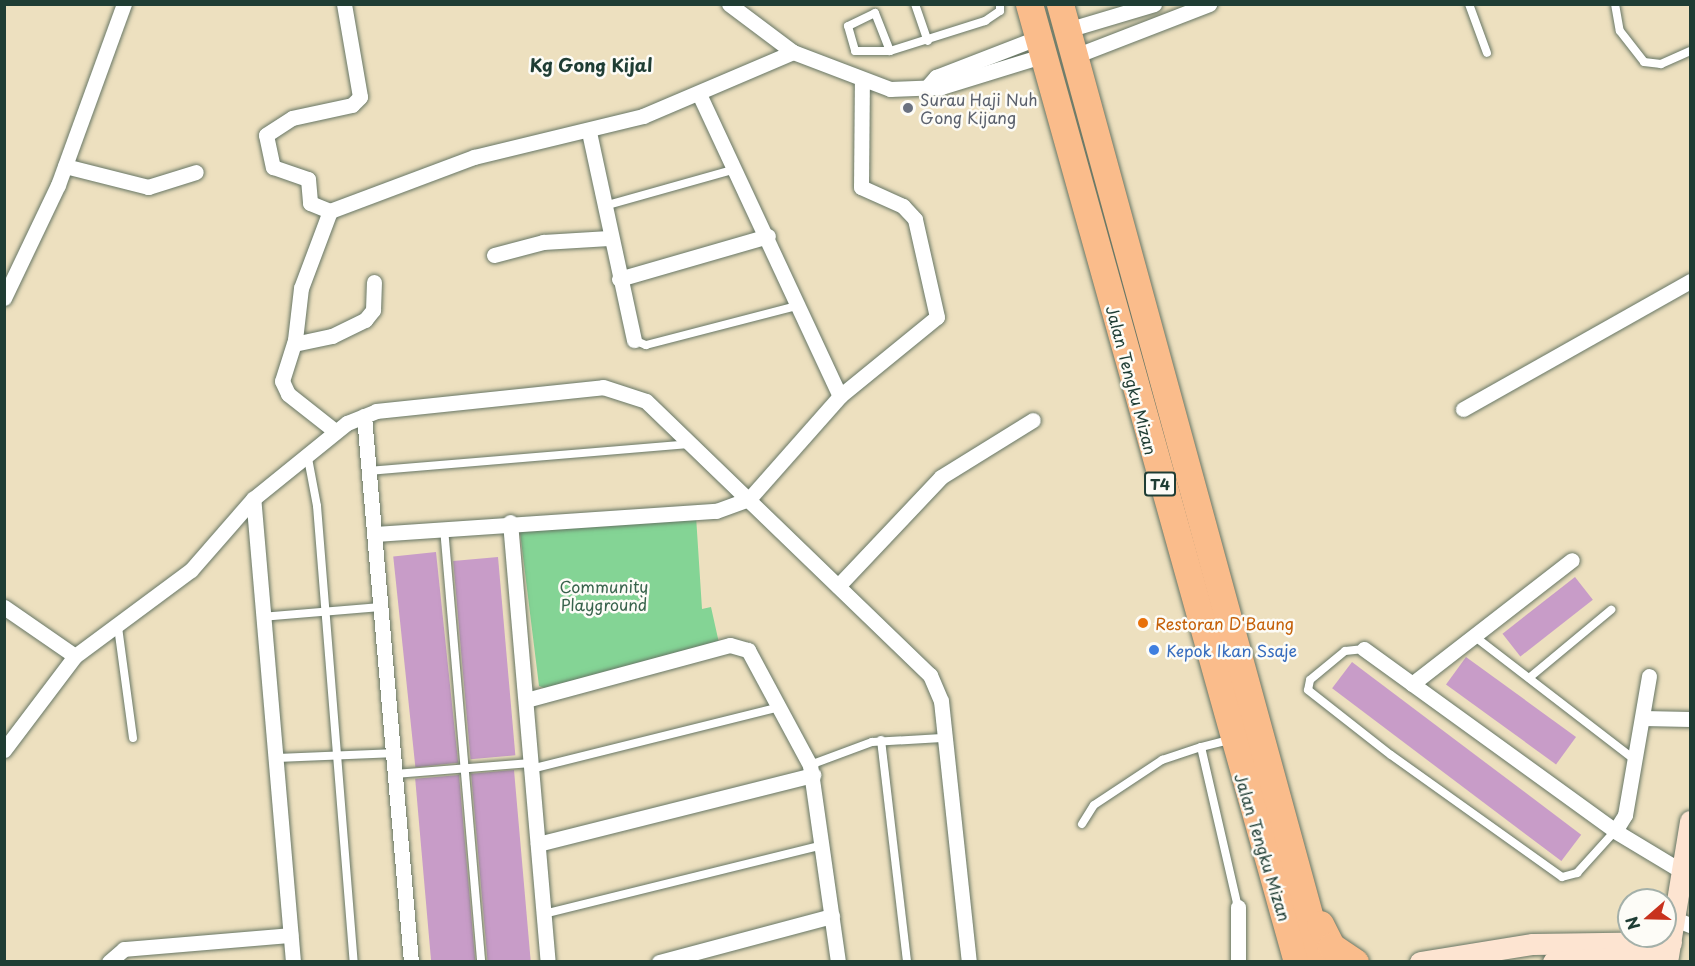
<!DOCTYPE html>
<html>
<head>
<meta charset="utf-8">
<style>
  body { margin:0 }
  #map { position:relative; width:1695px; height:966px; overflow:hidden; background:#ede0bf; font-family:"Playpen Sans",sans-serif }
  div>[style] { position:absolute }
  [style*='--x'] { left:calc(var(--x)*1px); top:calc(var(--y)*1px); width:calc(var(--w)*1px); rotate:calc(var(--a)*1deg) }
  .green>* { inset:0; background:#84d495 }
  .building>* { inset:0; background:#c89cc8; transform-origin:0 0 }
  .roads { filter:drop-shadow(0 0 2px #677665) drop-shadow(0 0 2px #677665) }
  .lane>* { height:8px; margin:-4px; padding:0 4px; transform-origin:4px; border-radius:4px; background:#fff }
  .street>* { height:15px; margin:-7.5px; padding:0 7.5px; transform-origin:7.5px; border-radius:7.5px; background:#fff }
  .secondary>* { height:21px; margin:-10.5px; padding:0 10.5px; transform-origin:10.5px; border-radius:10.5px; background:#fde4d1 }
  .highway>* { height:27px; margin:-13.5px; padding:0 13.5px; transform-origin:13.5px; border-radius:13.5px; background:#fabc8b }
  .dots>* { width:16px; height:16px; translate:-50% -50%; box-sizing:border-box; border:3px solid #fdfcf7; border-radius:50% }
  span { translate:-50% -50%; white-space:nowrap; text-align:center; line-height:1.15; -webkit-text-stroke:5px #fdfcf7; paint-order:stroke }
  .shield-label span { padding:2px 4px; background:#fdfcf7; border:2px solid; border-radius:4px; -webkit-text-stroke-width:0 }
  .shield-label { font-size:15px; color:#1f3d34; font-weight:700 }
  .worship-label { font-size:16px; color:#5b616d }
  .left { translate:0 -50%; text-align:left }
  .street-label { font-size:16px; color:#1f3d34 }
  .park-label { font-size:16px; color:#38634c }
  .food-label { font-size:16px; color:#c56008 }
  .shop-label { font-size:16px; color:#366cbe }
  .neighbourhood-label { font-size:18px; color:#1f3d34; font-weight:700 }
  .frame { position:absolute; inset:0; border:6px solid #1f3d34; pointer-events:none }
  .north { position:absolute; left:1617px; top:888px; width:60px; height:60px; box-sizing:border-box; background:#fdfcf7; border:2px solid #a4b0a9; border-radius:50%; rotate:250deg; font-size:16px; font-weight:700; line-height:24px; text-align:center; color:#1f3d34 }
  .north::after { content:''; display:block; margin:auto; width:21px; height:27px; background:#c8321e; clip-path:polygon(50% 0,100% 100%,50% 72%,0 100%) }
</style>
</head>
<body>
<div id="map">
  <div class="green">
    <i style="clip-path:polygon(696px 516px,702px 609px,711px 607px,719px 643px,547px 689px,539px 686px,519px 524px)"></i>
  </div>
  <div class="building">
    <i style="left:436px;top:552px;width:212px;height:43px;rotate:84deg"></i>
    <i style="left:498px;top:557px;width:199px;height:45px;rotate:85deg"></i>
    <i style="left:1575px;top:577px;width:29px;height:92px;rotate:52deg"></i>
    <i style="left:1466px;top:657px;width:136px;height:34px;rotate:36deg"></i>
    <i style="left:1352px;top:662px;width:287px;height:33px;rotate:37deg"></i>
    <i style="left:514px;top:770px;width:193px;height:43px;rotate:85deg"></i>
    <i style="left:459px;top:775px;width:188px;height:44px;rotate:85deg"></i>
  </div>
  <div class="roads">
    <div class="lane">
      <i style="--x:915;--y:4;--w:39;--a:71"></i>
      <i style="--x:1469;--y:4;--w:52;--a:69.8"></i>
      <i style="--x:1615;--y:4;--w:27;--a:80"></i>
      <i style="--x:1620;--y:31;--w:39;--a:52"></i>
      <i style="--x:1644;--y:62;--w:17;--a:7"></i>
      <i style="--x:1661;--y:64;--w:32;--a:-24"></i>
      <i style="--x:890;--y:51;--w:41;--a:-111.5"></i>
      <i style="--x:875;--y:13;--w:30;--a:154"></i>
      <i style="--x:848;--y:26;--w:26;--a:74"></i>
      <i style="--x:855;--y:51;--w:35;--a:0"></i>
      <i style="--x:890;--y:51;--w:100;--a:-17.5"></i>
      <i style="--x:985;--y:21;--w:18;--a:-34"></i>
      <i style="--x:1000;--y:11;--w:7;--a:-90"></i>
      <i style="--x:604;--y:206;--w:137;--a:-15.7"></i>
      <i style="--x:634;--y:340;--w:13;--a:23"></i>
      <i style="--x:646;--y:345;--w:156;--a:-14.5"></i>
      <i style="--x:307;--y:453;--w:54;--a:79.3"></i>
      <i style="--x:317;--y:506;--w:457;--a:85.4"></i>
      <i style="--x:369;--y:471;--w:320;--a:-4.8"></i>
      <i style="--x:444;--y:528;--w:436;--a:85.1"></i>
      <i style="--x:262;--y:617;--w:118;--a:-4.8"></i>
      <i style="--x:118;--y:627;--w:112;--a:82.3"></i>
      <i style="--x:1474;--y:636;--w:202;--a:37.6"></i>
      <i style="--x:1364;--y:649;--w:19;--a:174"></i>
      <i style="--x:1345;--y:651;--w:45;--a:140.4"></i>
      <i style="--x:1310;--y:680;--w:10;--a:101"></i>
      <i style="--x:1308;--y:690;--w:105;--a:38.1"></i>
      <i style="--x:1391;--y:755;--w:210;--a:35.5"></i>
      <i style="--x:1562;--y:877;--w:16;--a:-15"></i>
      <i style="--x:1577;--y:873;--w:57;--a:-47.9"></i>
      <i style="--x:1529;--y:678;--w:107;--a:-39.7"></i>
      <i style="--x:881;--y:740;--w:224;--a:83.3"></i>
      <i style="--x:1229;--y:740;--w:29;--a:166"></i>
      <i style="--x:1201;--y:747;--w:164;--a:77"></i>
      <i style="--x:275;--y:758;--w:118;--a:-2.4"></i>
      <i style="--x:810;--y:765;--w:66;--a:-20.4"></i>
      <i style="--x:872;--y:742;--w:70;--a:-3.3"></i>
      <i style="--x:531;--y:769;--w:257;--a:-14"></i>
      <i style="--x:395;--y:774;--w:136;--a:-4.6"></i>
      <i style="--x:1082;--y:824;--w:22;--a:-58"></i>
      <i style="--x:1094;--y:805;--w:82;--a:-33.5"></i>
      <i style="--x:1162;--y:760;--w:41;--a:-18.4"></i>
      <i style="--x:544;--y:914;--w:286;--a:-13.9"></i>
    </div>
    <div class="street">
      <i style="--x:344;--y:4;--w:94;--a:80.2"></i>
      <i style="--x:360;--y:97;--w:11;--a:135"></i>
      <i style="--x:352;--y:105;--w:61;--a:167.8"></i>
      <i style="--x:292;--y:118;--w:31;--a:147"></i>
      <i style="--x:266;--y:135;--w:33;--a:78"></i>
      <i style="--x:273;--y:167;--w:37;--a:19"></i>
      <i style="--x:308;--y:179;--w:24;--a:85"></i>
      <i style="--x:310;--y:203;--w:22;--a:22"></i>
      <i style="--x:330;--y:211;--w:154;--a:-20.6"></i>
      <i style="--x:474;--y:157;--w:174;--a:-13.6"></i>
      <i style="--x:643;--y:116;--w:163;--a:-23.1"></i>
      <i style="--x:729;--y:4;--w:80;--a:36.9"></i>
      <i style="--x:793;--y:52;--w:104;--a:20.9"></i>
      <i style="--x:890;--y:89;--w:51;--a:-2.2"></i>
      <i style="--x:941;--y:87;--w:106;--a:-17.1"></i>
      <i style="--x:1067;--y:30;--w:91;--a:-16.6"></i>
      <i style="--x:1075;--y:56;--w:144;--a:-21.2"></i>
      <i style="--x:929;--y:85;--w:11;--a:-49"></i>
      <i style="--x:936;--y:77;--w:108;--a:-21.1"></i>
      <i style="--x:699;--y:94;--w:333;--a:65"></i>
      <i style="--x:589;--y:132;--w:213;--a:77.8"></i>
      <i style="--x:65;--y:166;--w:86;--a:14.2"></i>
      <i style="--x:148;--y:187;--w:50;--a:-17.4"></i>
      <i style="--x:330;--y:211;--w:82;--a:110.6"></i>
      <i style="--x:301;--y:288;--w:52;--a:96.6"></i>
      <i style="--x:295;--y:340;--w:43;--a:107.6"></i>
      <i style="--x:282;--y:381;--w:14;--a:65"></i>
      <i style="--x:288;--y:394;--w:60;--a:38.2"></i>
      <i style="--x:494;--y:255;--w:51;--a:-14.9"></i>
      <i style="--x:543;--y:242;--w:66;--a:-3.5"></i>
      <i style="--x:619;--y:279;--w:155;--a:-16.1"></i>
      <i style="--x:4;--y:298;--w:125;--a:-64.5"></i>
      <i style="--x:58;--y:185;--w:193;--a:-70"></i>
      <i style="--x:294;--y:344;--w:39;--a:-12"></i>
      <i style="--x:332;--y:336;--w:37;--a:-26"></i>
      <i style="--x:365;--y:320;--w:13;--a:-51"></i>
      <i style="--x:373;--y:310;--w:28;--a:-88"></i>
      <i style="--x:1463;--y:409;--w:261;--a:-29.4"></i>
      <i style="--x:364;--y:416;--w:548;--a:85.08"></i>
      <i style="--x:510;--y:522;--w:442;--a:85.1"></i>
      <i style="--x:375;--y:534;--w:342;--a:-3.9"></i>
      <i style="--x:716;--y:511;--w:35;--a:-20"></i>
      <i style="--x:749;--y:499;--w:137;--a:-48.5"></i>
      <i style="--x:840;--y:396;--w:125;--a:-39.2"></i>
      <i style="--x:937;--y:317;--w:100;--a:-102.7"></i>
      <i style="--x:915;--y:219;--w:18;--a:-133"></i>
      <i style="--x:903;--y:206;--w:46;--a:-155.7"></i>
      <i style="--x:861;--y:187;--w:105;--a:-89.5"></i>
      <i style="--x:838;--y:586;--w:150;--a:-46.6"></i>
      <i style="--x:941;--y:477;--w:108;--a:-31.8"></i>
      <i style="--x:4;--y:607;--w:86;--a:34.6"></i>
      <i style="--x:75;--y:656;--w:118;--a:127.1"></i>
      <i style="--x:1364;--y:649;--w:310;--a:35.9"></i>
      <i style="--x:1615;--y:831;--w:85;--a:31.1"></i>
      <i style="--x:75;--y:656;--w:144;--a:-36.6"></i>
      <i style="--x:191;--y:570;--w:94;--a:-48.9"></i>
      <i style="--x:1412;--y:684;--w:202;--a:-37.8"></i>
      <i style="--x:526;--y:700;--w:211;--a:-15.1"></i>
      <i style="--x:730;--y:645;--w:19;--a:16"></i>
      <i style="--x:748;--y:650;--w:131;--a:61.7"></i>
      <i style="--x:810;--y:765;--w:199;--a:81.9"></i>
      <i style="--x:1643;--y:718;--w:47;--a:1.2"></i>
      <i style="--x:1615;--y:831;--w:19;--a:-58"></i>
      <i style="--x:1625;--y:815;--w:141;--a:-80.2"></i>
      <i style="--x:538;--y:844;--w:284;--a:-14.1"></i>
      <i style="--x:1238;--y:907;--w:55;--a:90"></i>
      <i style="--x:1675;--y:919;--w:16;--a:22"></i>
      <i style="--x:109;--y:962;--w:20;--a:-41"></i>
      <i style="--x:124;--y:949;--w:167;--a:-4.8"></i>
      <i style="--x:293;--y:962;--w:465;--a:-94.9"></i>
      <i style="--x:253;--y:499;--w:121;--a:-39"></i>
      <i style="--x:347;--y:423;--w:31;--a:-22"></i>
      <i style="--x:376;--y:411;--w:228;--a:-6"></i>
      <i style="--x:603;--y:387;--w:45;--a:18"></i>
      <i style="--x:646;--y:401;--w:395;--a:44"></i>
      <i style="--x:930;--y:675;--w:28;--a:67"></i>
      <i style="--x:941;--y:701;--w:262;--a:83.9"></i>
      <i style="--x:659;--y:962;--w:179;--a:-14.9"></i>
    </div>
    <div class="secondary">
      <i style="--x:1420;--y:962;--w:114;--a:-9.1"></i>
      <i style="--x:1533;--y:944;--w:138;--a:-0.8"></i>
      <i style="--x:1553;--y:962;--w:115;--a:-4"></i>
      <i style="--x:1667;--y:962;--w:143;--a:-80.7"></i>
    </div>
    <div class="highway">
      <i style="--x:1029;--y:4;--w:995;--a:74.37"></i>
      <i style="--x:1060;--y:4;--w:993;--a:74.7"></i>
      <i style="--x:1320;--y:924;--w:25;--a:63"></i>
      <i style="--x:1331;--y:946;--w:29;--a:34"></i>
    </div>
  </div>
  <div class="dots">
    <i style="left:908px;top:108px;background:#6b7280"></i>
    <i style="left:1143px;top:623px;background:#e8710a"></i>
    <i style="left:1154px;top:650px;background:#3f7fe0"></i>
  </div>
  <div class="shield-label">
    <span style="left:1160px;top:484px">T4</span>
  </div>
  <div class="worship-label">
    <span class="left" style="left:920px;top:108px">Surau Haji Nuh<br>Gong Kijang</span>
  </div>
  <div class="street-label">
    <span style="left:1132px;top:380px;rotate:75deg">Jalan Tengku Mizan</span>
    <span style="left:1263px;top:847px;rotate:73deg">Jalan Tengku Mizan</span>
  </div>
  <div class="park-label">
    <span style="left:604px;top:595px">Community<br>Playground</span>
  </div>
  <div class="food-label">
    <span class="left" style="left:1155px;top:623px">Restoran D'Baung</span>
  </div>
  <div class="shop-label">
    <span class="left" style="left:1166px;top:650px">Kepok Ikan Ssaje</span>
  </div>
  <div class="neighbourhood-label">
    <span style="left:591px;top:65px">Kg Gong Kijal</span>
  </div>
  <div class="frame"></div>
  <div class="north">N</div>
</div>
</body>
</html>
